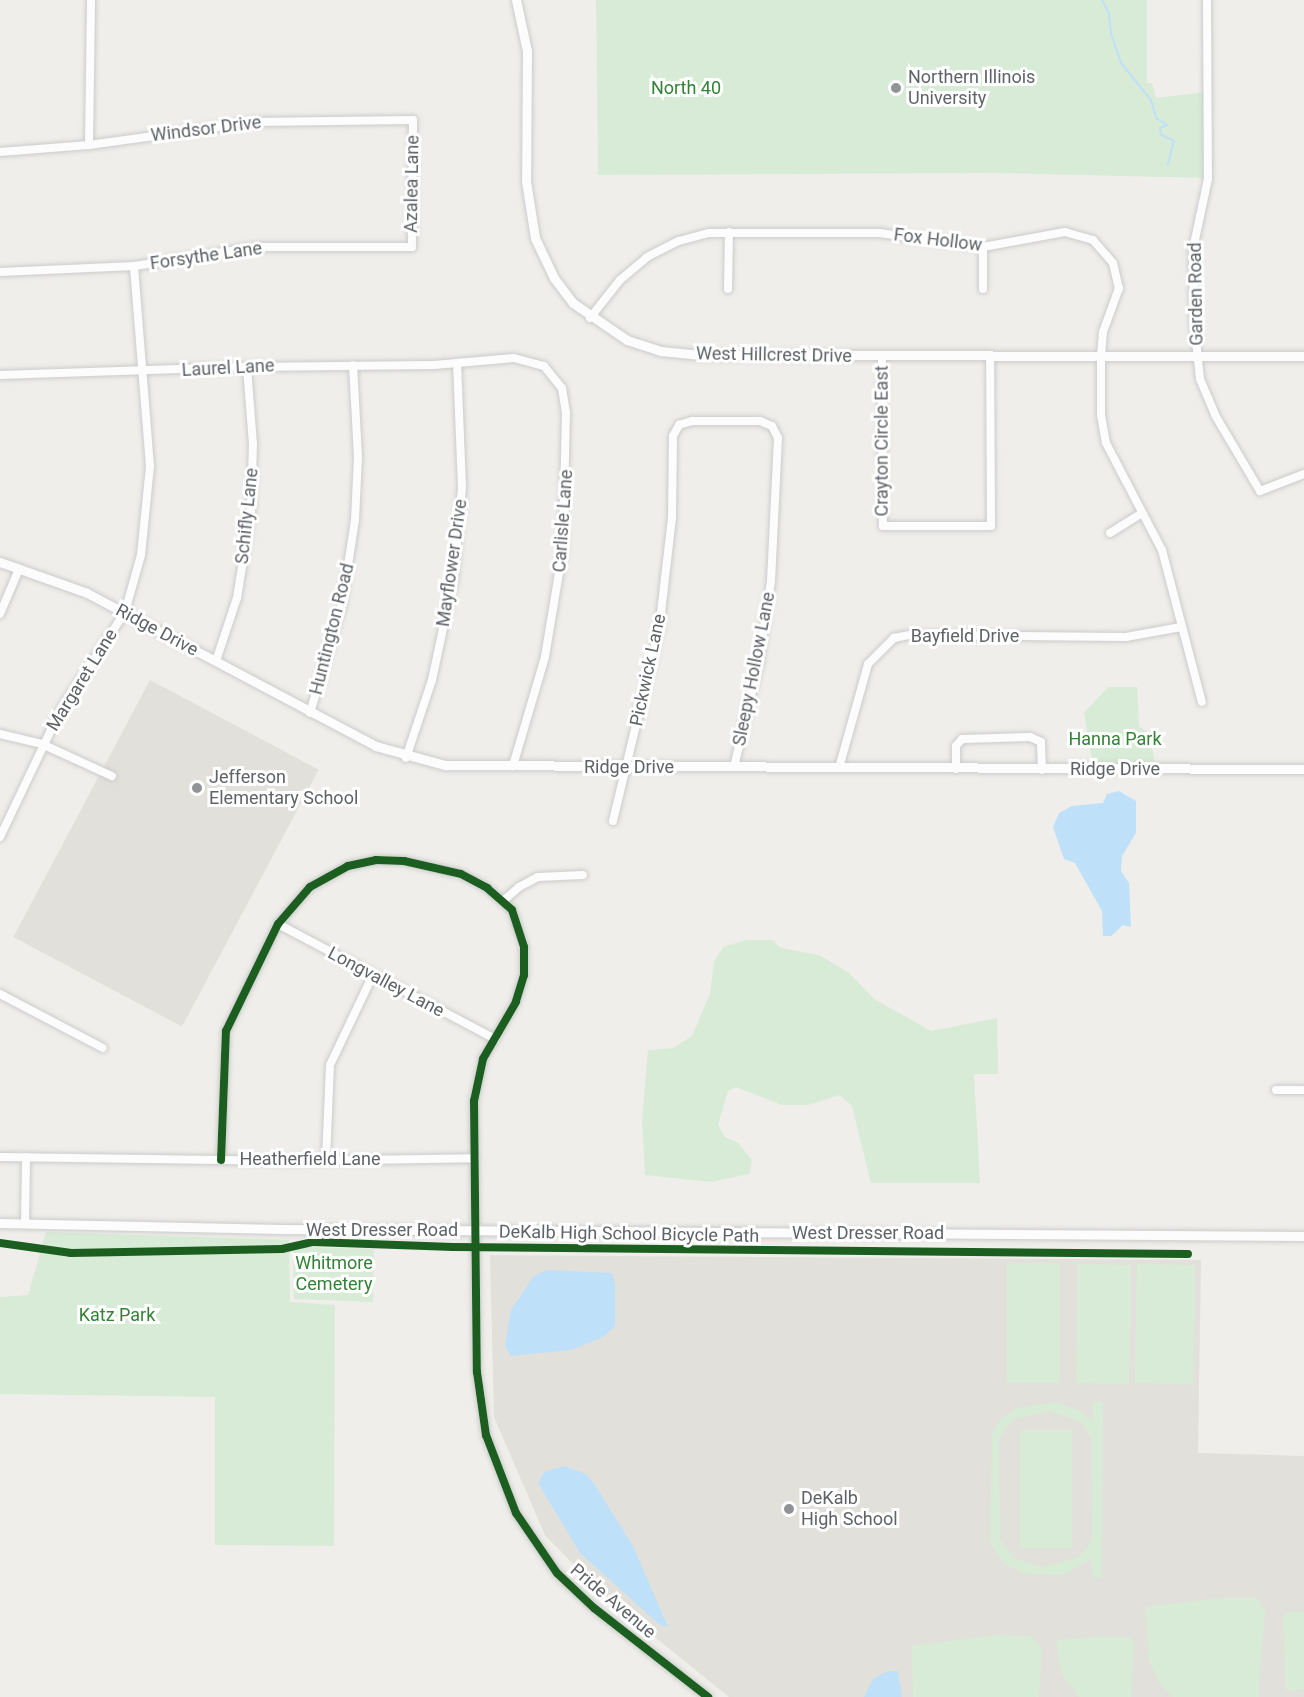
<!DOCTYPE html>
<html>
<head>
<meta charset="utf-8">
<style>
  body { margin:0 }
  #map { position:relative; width:1304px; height:1697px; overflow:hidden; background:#efeeea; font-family:Roboto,sans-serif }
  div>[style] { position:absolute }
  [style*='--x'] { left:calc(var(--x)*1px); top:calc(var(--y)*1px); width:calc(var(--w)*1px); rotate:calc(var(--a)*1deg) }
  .education>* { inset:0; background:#e2e0da; transform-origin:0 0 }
  .green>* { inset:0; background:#d8ebd6; transform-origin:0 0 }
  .water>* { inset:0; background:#bfe0f9 }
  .stream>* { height:2px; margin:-1px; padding:0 1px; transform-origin:1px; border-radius:1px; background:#bfe0f9 }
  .roads { filter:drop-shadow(0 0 2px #cbcccc) drop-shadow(0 0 2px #cbcccc) }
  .minor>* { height:8px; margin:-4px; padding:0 4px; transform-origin:4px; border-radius:4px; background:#fdfcfc }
  .tertiary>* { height:9px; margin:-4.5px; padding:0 4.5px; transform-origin:4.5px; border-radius:4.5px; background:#fdfcfc }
  .cycleway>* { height:8px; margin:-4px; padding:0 4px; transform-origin:4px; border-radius:4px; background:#1b5e20 }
  .dots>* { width:16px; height:16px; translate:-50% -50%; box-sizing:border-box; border:3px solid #fff; border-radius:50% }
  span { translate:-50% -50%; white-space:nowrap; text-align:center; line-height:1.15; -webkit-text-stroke:6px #fff; paint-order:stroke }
  .poi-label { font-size:18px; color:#5f6368 }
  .left { translate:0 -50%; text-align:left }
  .park-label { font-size:18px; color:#348238 }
  .street-label { font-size:18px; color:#5f6368 }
</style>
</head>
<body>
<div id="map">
  <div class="education">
    <i style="left:150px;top:680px;width:191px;height:291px;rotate:28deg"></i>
    <i style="clip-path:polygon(490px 1255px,1201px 1260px,1198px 1453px,1304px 1456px,1304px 1697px,729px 1697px,604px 1596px,545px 1535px,494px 1417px)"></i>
  </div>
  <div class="green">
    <i style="clip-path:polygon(596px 0,1147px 0,1147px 83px,1152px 83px,1156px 98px,1207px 92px,1207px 178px,995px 173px,598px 175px)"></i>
    <i style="clip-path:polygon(1108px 687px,1137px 687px,1139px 727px,1150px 733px,1155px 765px,1093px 765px,1084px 713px)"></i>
    <i style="clip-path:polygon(746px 940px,772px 940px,781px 948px,819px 955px,849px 973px,874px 999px,931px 1031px,997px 1018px,998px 1074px,974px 1074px,980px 1183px,871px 1183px,852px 1106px,840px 1095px,808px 1105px,782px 1105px,736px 1087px,728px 1091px,718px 1125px,725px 1137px,738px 1143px,752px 1160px,749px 1174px,711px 1182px,645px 1175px,642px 1121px,648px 1050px,673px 1048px,692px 1036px,710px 994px,714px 962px,723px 947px)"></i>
    <i style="clip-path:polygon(46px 1232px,289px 1240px,290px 1302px,335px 1305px,334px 1546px,215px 1545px,215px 1397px,0 1394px,0 1297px,28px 1295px)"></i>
    <i style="clip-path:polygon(303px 1247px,374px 1249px,373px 1302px,294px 1299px,293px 1252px)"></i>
    <i style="left:1007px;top:1263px;width:53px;height:120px"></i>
    <i style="left:1078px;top:1264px;width:53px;height:119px;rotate:1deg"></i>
    <i style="left:1137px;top:1264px;width:58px;height:119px;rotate:1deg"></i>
    <i style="clip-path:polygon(evenodd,1057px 1402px,1080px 1411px,1093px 1421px,1093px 1402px,1103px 1402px,1102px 1578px,1092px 1577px,1091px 1559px,1062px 1575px,1025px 1574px,1004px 1564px,990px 1543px,992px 1432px,1002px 1418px,1016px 1408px,1057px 1402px,1050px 1411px,1082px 1423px,1091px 1437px,1092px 1534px,1088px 1547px,1077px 1558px,1041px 1567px,1014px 1558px,1000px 1540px,999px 1441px,1005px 1428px,1015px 1419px,1050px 1411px)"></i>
    <i style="left:1020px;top:1430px;width:52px;height:118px"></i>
    <i style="clip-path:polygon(1220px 1598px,1256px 1598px,1265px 1609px,1258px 1697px,1172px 1697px,1158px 1681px,1149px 1660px,1145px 1607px)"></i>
    <i style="clip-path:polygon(1288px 1612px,1304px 1612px,1304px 1689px,1286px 1691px,1283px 1617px)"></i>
    <i style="clip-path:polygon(995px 1635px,1031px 1636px,1042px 1648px,1039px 1697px,913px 1697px,912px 1646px)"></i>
    <i style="clip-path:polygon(1100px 1637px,1129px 1637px,1134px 1643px,1131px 1697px,1079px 1697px,1061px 1673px,1056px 1640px)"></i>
  </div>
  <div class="water">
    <i style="clip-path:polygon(1119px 791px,1136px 801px,1136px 833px,1122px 856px,1121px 871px,1129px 883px,1131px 927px,1123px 925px,1111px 936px,1103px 936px,1102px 911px,1075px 863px,1064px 859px,1053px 827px,1059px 813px,1072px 806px,1103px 803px,1107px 794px)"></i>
    <i style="clip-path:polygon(547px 1270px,612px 1273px,615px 1284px,615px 1326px,603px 1337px,571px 1350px,511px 1356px,505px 1346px,511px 1310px,533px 1277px)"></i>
    <i style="clip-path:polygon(564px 1466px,586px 1474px,595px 1485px,633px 1546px,668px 1627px,660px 1625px,580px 1553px,538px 1483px,544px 1472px)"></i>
    <i style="clip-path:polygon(888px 1671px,898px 1671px,902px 1697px,864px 1697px,873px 1679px)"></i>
  </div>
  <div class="stream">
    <i style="--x:1102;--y:0;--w:15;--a:62"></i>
    <i style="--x:1109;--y:13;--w:21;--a:85"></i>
    <i style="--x:1111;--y:34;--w:31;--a:71"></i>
    <i style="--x:1121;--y:63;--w:48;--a:51"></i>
    <i style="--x:1151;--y:100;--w:19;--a:74"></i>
    <i style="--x:1156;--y:118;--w:13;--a:32"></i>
    <i style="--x:1167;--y:125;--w:8;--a:157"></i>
    <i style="--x:1160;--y:128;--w:7;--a:82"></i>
    <i style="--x:1161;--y:135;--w:14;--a:25"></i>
    <i style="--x:1174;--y:141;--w:24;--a:105"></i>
  </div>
  <div class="roads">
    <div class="minor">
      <i style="--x:1207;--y:0;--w:179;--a:89.7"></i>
      <i style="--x:1208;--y:179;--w:72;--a:102.1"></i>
      <i style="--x:1193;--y:249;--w:72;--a:89.2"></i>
      <i style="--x:1194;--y:321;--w:58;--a:84.1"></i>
      <i style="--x:1200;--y:379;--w:39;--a:67"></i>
      <i style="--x:1215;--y:415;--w:88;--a:59.4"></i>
      <i style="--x:1260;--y:491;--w:47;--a:-21.1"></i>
      <i style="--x:89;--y:145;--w:145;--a:-89.2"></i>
      <i style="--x:0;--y:152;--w:89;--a:-4.5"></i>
      <i style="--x:89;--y:145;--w:167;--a:-7.9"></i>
      <i style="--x:254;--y:122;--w:159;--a:-0.7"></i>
      <i style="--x:413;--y:120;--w:127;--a:90.5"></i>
      <i style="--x:412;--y:247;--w:155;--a:180"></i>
      <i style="--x:257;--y:247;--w:124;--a:171.2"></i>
      <i style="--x:134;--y:266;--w:134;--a:177.4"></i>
      <i style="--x:983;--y:247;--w:42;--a:90"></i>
      <i style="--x:728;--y:289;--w:57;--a:-89"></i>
      <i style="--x:590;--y:318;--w:48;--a:-51.7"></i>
      <i style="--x:620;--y:280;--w:35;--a:-40"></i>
      <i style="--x:647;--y:257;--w:36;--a:-27"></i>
      <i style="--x:679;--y:241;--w:31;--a:-15"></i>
      <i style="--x:709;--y:233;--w:170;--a:0"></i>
      <i style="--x:879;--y:233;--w:105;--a:7.7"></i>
      <i style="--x:983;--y:247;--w:83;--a:-10.4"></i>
      <i style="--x:1065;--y:232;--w:29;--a:16"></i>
      <i style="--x:1093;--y:240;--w:30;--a:49"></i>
      <i style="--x:1113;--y:263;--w:26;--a:77"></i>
      <i style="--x:1119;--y:288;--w:47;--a:110"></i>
      <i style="--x:1103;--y:332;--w:24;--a:95"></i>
      <i style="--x:1101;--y:356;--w:59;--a:90"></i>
      <i style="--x:1101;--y:415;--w:28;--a:80"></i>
      <i style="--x:1106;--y:443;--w:121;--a:62.4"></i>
      <i style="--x:1162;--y:550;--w:157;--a:75.3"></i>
      <i style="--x:882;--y:356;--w:170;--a:89.7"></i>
      <i style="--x:883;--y:526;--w:108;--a:0"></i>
      <i style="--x:991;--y:526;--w:170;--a:-90.3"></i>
      <i style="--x:0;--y:375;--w:247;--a:-1.9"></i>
      <i style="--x:247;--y:367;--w:187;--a:-0.6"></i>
      <i style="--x:434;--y:365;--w:80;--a:-5"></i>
      <i style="--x:514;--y:358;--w:31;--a:15"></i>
      <i style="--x:544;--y:366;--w:28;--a:51"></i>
      <i style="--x:562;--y:388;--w:24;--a:81"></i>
      <i style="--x:566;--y:412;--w:137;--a:91.3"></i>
      <i style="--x:563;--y:549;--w:109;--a:99.5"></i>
      <i style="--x:545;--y:657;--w:114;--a:106.4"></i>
      <i style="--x:1110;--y:533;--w:38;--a:-32"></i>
      <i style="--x:0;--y:614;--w:49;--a:-67.1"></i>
      <i style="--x:216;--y:661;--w:66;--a:-71.6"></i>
      <i style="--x:237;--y:598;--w:88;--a:-80.9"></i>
      <i style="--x:251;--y:511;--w:67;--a:-88.3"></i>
      <i style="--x:253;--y:444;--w:77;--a:-94.5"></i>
      <i style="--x:310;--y:713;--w:114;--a:-73.6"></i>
      <i style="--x:342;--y:604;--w:85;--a:-81.2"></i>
      <i style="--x:355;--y:520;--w:63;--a:-87.3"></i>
      <i style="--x:358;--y:457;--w:92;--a:-93.1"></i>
      <i style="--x:0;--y:734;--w:43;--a:13.4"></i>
      <i style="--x:42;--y:744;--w:77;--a:24.6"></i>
      <i style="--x:406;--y:758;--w:82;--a:-71.6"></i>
      <i style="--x:432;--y:680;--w:105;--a:-77.9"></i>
      <i style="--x:454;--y:577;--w:90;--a:-84.9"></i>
      <i style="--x:462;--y:487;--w:123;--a:-92.3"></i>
      <i style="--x:839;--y:768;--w:108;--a:-74.4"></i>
      <i style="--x:868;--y:664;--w:37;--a:-45"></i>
      <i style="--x:894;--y:638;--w:16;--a:-11"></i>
      <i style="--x:910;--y:635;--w:216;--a:0.5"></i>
      <i style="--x:1126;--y:637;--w:56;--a:-10.3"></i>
      <i style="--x:956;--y:769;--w:23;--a:-90"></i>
      <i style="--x:956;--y:746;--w:9;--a:-49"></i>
      <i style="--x:962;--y:739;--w:68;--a:-1.7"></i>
      <i style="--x:1030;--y:737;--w:12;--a:24"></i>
      <i style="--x:1041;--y:742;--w:28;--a:88"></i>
      <i style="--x:613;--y:821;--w:196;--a:-76.5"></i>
      <i style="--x:659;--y:630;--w:113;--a:-83.4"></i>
      <i style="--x:672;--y:518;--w:82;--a:-89.3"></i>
      <i style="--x:673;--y:436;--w:13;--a:-61"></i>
      <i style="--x:679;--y:425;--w:14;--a:-17"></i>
      <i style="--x:692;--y:421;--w:68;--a:0"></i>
      <i style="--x:760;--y:421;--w:13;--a:23"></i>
      <i style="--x:772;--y:426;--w:13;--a:63"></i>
      <i style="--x:778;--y:438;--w:143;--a:92.8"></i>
      <i style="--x:771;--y:581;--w:82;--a:98.4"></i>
      <i style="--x:759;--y:662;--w:108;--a:103.4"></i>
      <i style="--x:0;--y:837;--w:140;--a:-64.5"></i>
      <i style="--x:60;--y:711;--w:118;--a:-56.7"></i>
      <i style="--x:125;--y:612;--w:59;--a:-74.3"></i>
      <i style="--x:141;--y:555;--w:89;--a:-84.2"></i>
      <i style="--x:150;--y:466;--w:201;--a:-94.6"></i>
      <i style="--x:503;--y:901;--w:21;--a:-41"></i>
      <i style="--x:519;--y:887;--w:21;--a:-28"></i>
      <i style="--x:538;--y:877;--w:45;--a:-2.5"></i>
      <i style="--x:278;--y:924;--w:246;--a:27.9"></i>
      <i style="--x:0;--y:994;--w:116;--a:27.7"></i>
      <i style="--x:1276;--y:1090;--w:28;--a:0"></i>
      <i style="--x:0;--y:1157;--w:292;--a:0.8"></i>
      <i style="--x:292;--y:1161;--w:183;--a:-0.9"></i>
      <i style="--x:221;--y:1160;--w:129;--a:-87.8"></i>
      <i style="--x:226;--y:1031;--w:119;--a:-64.1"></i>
      <i style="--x:278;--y:924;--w:49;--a:-49.1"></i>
      <i style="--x:310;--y:887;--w:43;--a:-28.9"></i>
      <i style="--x:348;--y:866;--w:29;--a:-12"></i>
      <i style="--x:376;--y:860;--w:28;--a:2"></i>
      <i style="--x:404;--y:861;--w:58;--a:12.8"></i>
      <i style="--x:461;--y:874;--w:30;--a:28"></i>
      <i style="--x:487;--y:888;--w:33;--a:41"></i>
      <i style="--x:512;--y:910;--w:39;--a:72"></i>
      <i style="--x:524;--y:947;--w:28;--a:90"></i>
      <i style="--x:524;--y:975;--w:28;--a:107"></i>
      <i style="--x:516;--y:1002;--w:66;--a:120.1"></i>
      <i style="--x:483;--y:1059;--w:43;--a:102.1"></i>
      <i style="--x:474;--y:1101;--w:271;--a:89.4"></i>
      <i style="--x:477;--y:1372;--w:64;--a:81.9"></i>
      <i style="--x:486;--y:1435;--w:84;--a:69"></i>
      <i style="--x:516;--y:1513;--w:73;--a:55.7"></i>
      <i style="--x:557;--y:1573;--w:51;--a:43.4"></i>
      <i style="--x:594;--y:1608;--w:145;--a:38"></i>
      <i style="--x:326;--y:1160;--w:95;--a:-87.6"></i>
      <i style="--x:330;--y:1065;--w:100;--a:-64.5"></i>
      <i style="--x:25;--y:1224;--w:67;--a:-89.1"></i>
    </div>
    <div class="tertiary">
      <i style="--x:516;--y:0;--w:52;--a:77.8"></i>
      <i style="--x:527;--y:51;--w:130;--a:90.4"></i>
      <i style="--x:526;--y:181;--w:58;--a:81"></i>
      <i style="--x:535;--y:238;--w:44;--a:64.6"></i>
      <i style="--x:554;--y:278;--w:31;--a:53"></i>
      <i style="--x:573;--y:303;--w:65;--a:34.4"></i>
      <i style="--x:627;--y:340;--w:36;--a:18"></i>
      <i style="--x:661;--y:351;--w:40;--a:5.7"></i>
      <i style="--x:701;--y:355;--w:603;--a:0.1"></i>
      <i style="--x:0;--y:562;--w:92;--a:19.6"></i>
      <i style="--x:87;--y:593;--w:327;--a:27.9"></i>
      <i style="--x:376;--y:746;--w:72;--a:15.4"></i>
      <i style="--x:445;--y:765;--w:859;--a:0.27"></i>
      <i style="--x:0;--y:1223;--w:282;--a:1.2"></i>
      <i style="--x:282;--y:1229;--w:1022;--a:0.39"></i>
    </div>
  </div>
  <div class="cycleway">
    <i style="--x:221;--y:1160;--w:129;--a:-87.8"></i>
    <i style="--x:226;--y:1031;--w:119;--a:-64.1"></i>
    <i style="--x:278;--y:924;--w:49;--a:-49.1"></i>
    <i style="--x:310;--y:887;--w:43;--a:-28.9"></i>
    <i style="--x:348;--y:866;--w:29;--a:-12"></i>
    <i style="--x:376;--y:860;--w:28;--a:2"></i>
    <i style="--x:404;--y:861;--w:58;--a:12.8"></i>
    <i style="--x:461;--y:874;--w:30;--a:28"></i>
    <i style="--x:487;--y:888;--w:33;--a:41"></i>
    <i style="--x:512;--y:910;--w:39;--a:72"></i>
    <i style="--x:524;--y:947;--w:28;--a:90"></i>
    <i style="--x:524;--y:975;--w:28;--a:107"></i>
    <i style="--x:516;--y:1002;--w:66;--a:120.1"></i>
    <i style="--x:483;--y:1059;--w:43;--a:102.1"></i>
    <i style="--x:474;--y:1101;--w:271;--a:89.4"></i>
    <i style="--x:477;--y:1372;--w:64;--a:81.9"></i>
    <i style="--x:486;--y:1435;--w:84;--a:69"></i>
    <i style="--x:516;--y:1513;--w:73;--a:55.7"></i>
    <i style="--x:557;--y:1573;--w:51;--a:43.4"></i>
    <i style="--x:594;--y:1608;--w:145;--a:38"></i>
    <i style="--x:0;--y:1243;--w:72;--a:8"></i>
    <i style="--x:71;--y:1253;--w:211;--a:-1.1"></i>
    <i style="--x:282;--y:1249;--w:32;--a:-13"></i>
    <i style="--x:313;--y:1242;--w:140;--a:2"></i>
    <i style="--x:453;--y:1247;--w:735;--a:0.55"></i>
  </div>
  <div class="dots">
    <i style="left:896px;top:88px;background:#919496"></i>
    <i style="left:197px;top:788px;background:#919496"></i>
    <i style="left:789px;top:1509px;background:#919496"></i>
  </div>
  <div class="poi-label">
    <span class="left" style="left:908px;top:88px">Northern Illinois<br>University</span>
    <span class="left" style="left:209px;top:788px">Jefferson<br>Elementary School</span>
    <span class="left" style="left:801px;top:1509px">DeKalb<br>High School</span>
  </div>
  <div class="park-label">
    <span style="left:686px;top:88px">North 40</span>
    <span style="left:1115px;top:739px">Hanna Park</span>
    <span style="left:334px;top:1274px">Whitmore<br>Cemetery</span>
    <span style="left:117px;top:1315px">Katz Park</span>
  </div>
  <div class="street-label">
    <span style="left:206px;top:129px;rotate:-7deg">Windsor Drive</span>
    <span style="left:412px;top:184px;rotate:-89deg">Azalea Lane</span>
    <span style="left:938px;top:240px;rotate:7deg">Fox Hollow</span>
    <span style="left:206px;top:256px;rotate:-8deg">Forsythe Lane</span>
    <span style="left:1196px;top:294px;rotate:-91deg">Garden Road</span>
    <span style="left:774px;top:355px;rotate:1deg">West Hillcrest Drive</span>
    <span style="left:228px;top:368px;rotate:-3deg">Laurel Lane</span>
    <span style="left:882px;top:441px;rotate:-90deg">Crayton Circle East</span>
    <span style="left:247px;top:516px;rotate:-84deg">Schifly Lane</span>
    <span style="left:563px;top:521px;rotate:-86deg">Carlisle Lane</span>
    <span style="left:452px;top:563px;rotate:-82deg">Mayflower Drive</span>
    <span style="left:332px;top:629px;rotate:-76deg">Huntington Road</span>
    <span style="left:157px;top:630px;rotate:28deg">Ridge Drive</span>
    <span style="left:965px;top:636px">Bayfield Drive</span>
    <span style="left:754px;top:669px;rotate:-79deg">Sleepy Hollow Lane</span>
    <span style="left:648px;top:670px;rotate:-78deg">Pickwick Lane</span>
    <span style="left:82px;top:680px;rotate:-58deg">Margaret Lane</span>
    <span style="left:629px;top:767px">Ridge Drive</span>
    <span style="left:1115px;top:769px">Ridge Drive</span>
    <span style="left:386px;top:982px;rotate:28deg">Longvalley Lane</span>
    <span style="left:310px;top:1159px">Heatherfield Lane</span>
    <span style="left:382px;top:1230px">West Dresser Road</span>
    <span style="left:868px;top:1233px">West Dresser Road</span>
    <span style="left:629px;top:1234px;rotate:1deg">DeKalb High School Bicycle Path</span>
    <span style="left:613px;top:1601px;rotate:40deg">Pride Avenue</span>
  </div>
</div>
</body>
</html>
